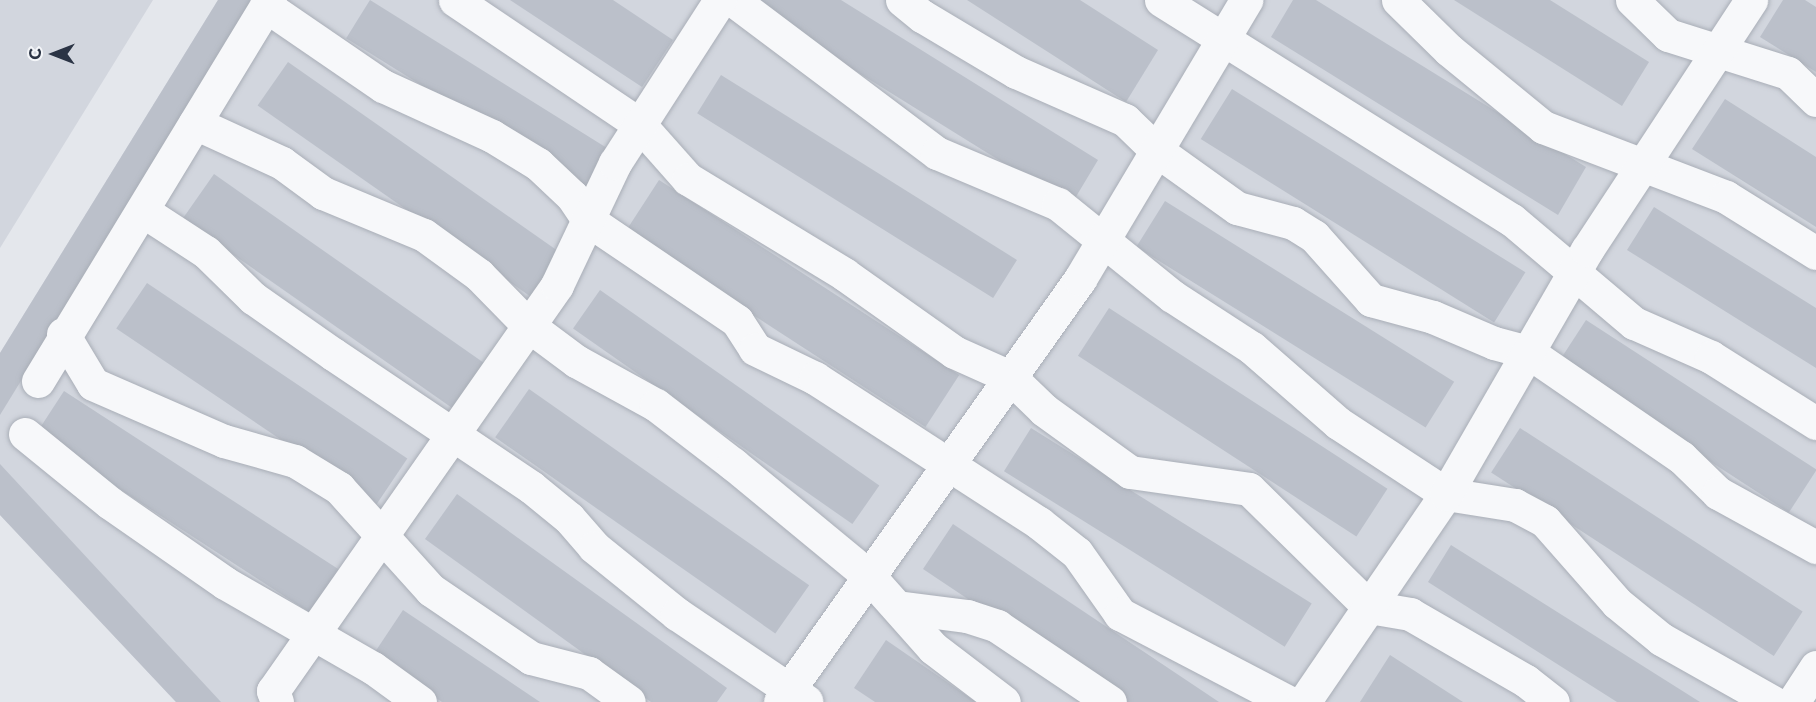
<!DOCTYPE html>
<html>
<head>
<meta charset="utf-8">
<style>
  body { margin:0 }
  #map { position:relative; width:1816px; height:702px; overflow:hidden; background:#e4e7ec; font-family:Montserrat,sans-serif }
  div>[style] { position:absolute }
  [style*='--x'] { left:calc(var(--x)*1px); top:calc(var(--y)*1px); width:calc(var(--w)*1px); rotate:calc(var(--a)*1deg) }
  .built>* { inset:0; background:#d2d6de }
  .building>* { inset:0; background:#bbc0ca; transform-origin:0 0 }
  .roads { filter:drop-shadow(0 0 2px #a9aeb7) drop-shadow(0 0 2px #a9aeb7) }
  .minor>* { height:33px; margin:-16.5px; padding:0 16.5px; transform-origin:16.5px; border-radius:16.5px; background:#f7f8fa }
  span { translate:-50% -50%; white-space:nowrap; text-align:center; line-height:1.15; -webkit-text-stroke:4.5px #f4f6f9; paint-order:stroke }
  .north { position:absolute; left:24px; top:24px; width:60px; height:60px; -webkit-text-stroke:4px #f4f6f9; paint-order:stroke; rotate:270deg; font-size:16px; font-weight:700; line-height:24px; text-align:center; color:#2b3445 }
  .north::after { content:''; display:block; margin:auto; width:21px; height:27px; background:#2b3445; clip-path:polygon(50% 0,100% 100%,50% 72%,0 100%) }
</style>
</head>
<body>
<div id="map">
  <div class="built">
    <i style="clip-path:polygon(0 0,153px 0,0 248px)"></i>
    <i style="clip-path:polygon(218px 0,1816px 0,1816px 702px,176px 702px,0 515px,0 353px)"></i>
  </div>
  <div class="building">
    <i style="clip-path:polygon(218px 0,255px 0,0 415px,0 353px)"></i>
    <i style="left:370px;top:0;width:286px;height:45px;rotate:32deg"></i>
    <i style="clip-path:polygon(510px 0,613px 0,673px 40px,642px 87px)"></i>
    <i style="clip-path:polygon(761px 0,841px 0,1098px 160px,1071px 205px,756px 9px)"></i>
    <i style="clip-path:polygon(967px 0,1080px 0,1158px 50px,1126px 102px)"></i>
    <i style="clip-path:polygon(1293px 0,1316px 0,1586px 167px,1558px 215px,1271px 37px)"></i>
    <i style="clip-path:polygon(1454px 0,1550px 0,1649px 62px,1622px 106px)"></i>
    <i style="clip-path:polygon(1783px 0,1805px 0,1816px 7px,1816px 72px,1760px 37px)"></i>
    <i style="left:288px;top:62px;width:333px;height:53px;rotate:35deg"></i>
    <i style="left:721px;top:75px;width:349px;height:45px;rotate:32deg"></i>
    <i style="left:1232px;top:89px;width:346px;height:59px;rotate:32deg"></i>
    <i style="clip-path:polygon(1725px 99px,1816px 157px,1816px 227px,1692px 149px)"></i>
    <i style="left:214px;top:174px;width:331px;height:55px;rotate:35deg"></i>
    <i style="left:659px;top:180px;width:358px;height:62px;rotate:33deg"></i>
    <i style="left:1165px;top:201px;width:341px;height:54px;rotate:32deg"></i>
    <i style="clip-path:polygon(1654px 207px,1816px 308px,1816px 368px,1627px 250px)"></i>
    <i style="left:147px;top:283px;width:314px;height:55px;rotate:34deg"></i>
    <i style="left:600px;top:290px;width:341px;height:47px;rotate:35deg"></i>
    <i style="left:1109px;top:308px;width:332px;height:57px;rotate:33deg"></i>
    <i style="left:1586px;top:320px;width:275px;height:51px;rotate:33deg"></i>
    <i style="left:529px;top:389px;width:342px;height:59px;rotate:35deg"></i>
    <i style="left:64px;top:391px;width:332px;height:52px;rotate:33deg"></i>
    <i style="left:1031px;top:428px;width:331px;height:51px;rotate:32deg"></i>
    <i style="left:1520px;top:428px;width:337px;height:53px;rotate:33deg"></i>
    <i style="clip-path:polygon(0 464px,221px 702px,176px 702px,0 515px)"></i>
    <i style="clip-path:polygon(457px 494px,727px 688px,717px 702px,651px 702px,425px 539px)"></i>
    <i style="clip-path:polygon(953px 524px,1219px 702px,1122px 702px,923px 569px)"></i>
    <i style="clip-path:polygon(1451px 545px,1700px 702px,1617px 702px,1428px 582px)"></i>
    <i style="clip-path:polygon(403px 610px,540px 702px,442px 702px,373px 655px)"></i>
    <i style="clip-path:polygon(886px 640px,976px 702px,875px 702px,854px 688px)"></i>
    <i style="clip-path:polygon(1390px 655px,1463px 702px,1360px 702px)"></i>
  </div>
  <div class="roads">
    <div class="minor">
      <i style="--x:455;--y:0;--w:223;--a:34"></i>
      <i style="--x:640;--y:125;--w:72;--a:48.4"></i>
      <i style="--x:688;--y:179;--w:183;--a:31.3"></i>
      <i style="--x:844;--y:274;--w:135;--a:35.3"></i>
      <i style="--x:954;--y:352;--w:61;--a:24.1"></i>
      <i style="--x:1010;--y:377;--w:47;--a:44.1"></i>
      <i style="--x:1044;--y:410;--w:106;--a:35.8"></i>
      <i style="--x:1130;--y:472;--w:120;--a:8.1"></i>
      <i style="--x:1249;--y:489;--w:168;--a:44.5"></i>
      <i style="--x:1369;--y:607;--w:42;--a:9.7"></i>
      <i style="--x:1410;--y:614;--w:134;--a:30"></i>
      <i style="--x:1526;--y:681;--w:34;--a:38"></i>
      <i style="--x:733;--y:0;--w:255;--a:36.9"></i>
      <i style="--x:937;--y:153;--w:131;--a:22.9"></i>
      <i style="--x:1058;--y:204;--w:146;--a:38.9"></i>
      <i style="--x:1172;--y:296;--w:95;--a:33"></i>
      <i style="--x:1252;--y:348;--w:114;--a:41.1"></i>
      <i style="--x:1338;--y:423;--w:129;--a:33.3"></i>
      <i style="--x:1446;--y:494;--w:70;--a:9.1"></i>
      <i style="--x:1515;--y:505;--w:34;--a:28"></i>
      <i style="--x:1545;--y:521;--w:109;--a:48.7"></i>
      <i style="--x:1617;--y:603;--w:57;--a:39.3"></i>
      <i style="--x:1661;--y:639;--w:129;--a:29.4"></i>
      <i style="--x:902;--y:0;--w:26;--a:39"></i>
      <i style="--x:922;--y:16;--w:109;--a:30.8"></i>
      <i style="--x:1016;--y:72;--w:119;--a:23.8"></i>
      <i style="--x:1125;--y:120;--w:43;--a:44.1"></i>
      <i style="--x:1156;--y:150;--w:100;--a:35.6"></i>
      <i style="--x:1237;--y:208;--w:58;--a:15"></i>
      <i style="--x:1293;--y:223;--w:25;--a:32"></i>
      <i style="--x:1314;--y:236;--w:86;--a:48.3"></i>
      <i style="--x:1371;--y:300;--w:64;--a:15.3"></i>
      <i style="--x:1433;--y:317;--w:66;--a:23.1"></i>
      <i style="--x:1494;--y:343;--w:35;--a:15"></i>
      <i style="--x:1528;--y:352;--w:186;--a:34.5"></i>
      <i style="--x:1681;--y:457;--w:52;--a:44.2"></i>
      <i style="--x:1718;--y:493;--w:112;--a:28.9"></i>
      <i style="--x:1161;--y:0;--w:414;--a:32.1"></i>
      <i style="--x:1512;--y:220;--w:160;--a:40.2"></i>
      <i style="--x:1634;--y:323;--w:84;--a:23.8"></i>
      <i style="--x:1711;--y:357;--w:124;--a:32.2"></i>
      <i style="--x:1398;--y:0;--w:71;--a:44.4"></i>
      <i style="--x:1449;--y:50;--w:122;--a:39.3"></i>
      <i style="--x:1543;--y:127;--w:196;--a:20.9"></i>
      <i style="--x:1726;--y:197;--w:106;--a:31.9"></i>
      <i style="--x:1632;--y:0;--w:50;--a:44.2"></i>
      <i style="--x:1668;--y:35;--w:126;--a:17.6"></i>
      <i style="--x:1788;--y:73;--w:39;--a:44"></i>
      <i style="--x:266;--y:6;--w:142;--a:34.4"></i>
      <i style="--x:383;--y:86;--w:120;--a:24.6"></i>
      <i style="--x:492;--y:136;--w:54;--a:31.3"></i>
      <i style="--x:538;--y:164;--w:47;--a:43.3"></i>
      <i style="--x:572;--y:196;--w:29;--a:56"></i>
      <i style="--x:588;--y:220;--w:180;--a:34.1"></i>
      <i style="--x:737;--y:321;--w:33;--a:57"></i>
      <i style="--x:755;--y:349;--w:67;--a:25.8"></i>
      <i style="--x:815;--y:378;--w:267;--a:32.9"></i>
      <i style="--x:1039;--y:523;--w:48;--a:38.3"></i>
      <i style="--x:1077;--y:553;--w:75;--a:54.8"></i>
      <i style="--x:1120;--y:614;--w:190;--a:27.6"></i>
      <i style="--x:195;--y:123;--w:96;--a:24.7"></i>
      <i style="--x:282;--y:163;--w:51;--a:36.2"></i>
      <i style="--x:323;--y:193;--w:109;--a:22.6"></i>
      <i style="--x:424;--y:235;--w:68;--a:36"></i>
      <i style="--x:479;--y:275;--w:71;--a:45.6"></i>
      <i style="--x:529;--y:326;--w:59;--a:36.7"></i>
      <i style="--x:576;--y:361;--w:91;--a:28.8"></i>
      <i style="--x:656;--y:405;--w:97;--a:37.5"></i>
      <i style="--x:733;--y:464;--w:176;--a:39.5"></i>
      <i style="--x:869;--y:576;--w:96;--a:48.4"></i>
      <i style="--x:933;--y:648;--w:89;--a:37.3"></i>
      <i style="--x:143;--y:211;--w:75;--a:33.1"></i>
      <i style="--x:206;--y:252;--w:66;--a:44.4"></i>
      <i style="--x:253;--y:298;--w:98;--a:35"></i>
      <i style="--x:333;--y:354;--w:239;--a:33.9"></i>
      <i style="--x:531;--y:487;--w:49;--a:39.2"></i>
      <i style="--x:569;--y:518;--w:38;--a:49"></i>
      <i style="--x:594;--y:547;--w:107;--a:38.9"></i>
      <i style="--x:677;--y:614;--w:156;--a:34"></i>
      <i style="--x:63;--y:334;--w:58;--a:59"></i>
      <i style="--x:93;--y:384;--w:143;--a:23.5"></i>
      <i style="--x:224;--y:441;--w:74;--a:15.7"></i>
      <i style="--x:295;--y:461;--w:52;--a:31.5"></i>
      <i style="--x:339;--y:488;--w:137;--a:48"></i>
      <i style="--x:431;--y:590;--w:121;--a:34.2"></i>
      <i style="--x:531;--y:658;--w:60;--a:14.5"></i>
      <i style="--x:589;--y:673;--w:49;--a:35.9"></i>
      <i style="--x:38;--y:381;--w:446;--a:-58.7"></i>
      <i style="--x:25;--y:434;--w:109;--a:39.1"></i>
      <i style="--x:110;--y:503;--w:140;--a:34.8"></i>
      <i style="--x:225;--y:583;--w:171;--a:29.9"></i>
      <i style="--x:373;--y:668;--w:58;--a:35.9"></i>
      <i style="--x:897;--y:607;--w:71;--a:7.3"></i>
      <i style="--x:967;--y:616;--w:32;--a:18"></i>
      <i style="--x:997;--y:626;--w:136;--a:33.9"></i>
      <i style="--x:277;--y:702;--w:12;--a:-110"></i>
      <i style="--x:273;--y:691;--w:495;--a:-55"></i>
      <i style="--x:557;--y:285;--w:135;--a:-64.6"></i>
      <i style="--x:615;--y:163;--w:194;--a:-57.2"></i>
      <i style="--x:780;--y:702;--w:519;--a:-54.65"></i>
      <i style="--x:1080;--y:279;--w:325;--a:-59.2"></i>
      <i style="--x:1304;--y:702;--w:252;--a:-55.7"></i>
      <i style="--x:1446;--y:494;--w:282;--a:-60"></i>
      <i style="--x:1587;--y:250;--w:299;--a:-56.7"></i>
      <i style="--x:1793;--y:702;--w:42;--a:-56.7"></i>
    </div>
  </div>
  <div class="north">С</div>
</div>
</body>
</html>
